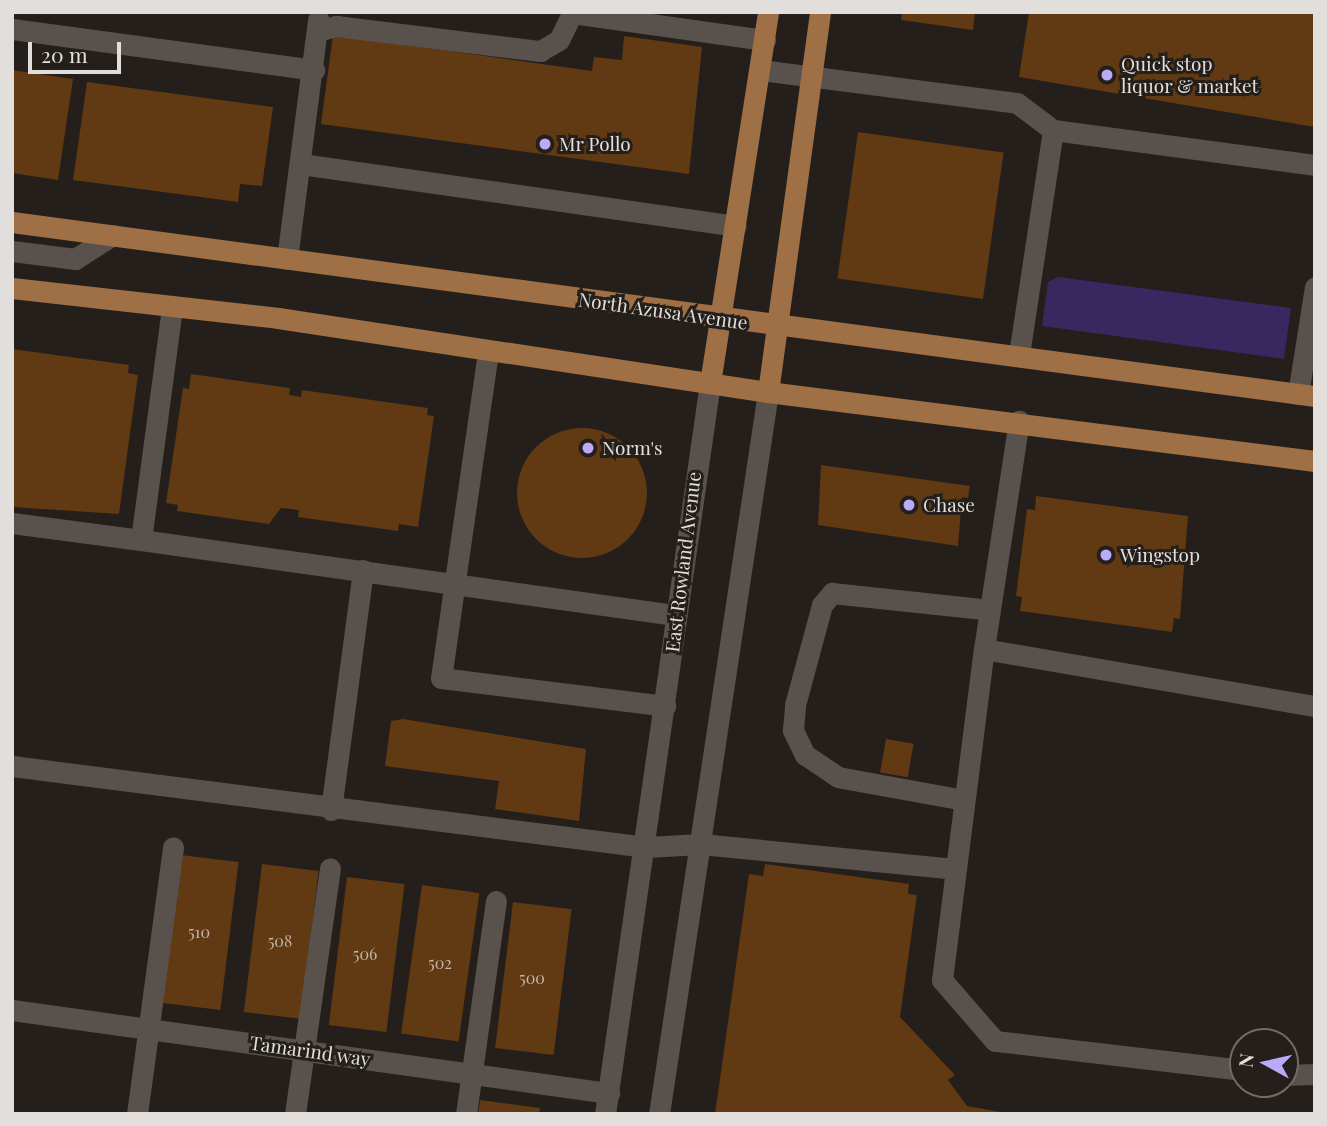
<!DOCTYPE html>
<html>
<head>
<meta charset="utf-8">
<style>
  body { margin:0 }
  #map { position:relative; width:1327px; height:1126px; overflow:hidden; background:#241f1a; font-family:"Playfair Display",serif }
  div>[style] { position:absolute }
  [style*='--x'] { left:calc(var(--x)*1px); top:calc(var(--y)*1px); width:calc(var(--w)*1px); rotate:calc(var(--a)*1deg) }
  .green>* { inset:0; background:#382860 }
  .building>* { inset:0; background:#613913; transform-origin:0 0 }
  .round { border-radius:50% }
  .minor>* { height:21px; margin:-10.5px; padding:0 10.5px; transform-origin:10.5px; border-radius:10.5px; background:#58514c }
  .major>* { height:21px; margin:-10.5px; padding:0 10.5px; transform-origin:10.5px; border-radius:10.5px; background:#9f6f45 }
  .dots>* { width:19px; height:19px; translate:-50% -50%; box-sizing:border-box; border:4px solid #241f1a; border-radius:50% }
  span { translate:-50% -50%; white-space:nowrap; text-align:center; line-height:1.15; -webkit-text-stroke:6px #241f1a; paint-order:stroke }
  .number-label { font-size:16px; color:#c2b5a9 }
  .number-label span { -webkit-text-stroke-width:0 }
  .poi-label { font-size:19px; color:#e2dedb }
  .left { translate:0 -50%; text-align:left }
  .street-label { font-size:19px; color:#e2dedb }
  .frame { position:absolute; inset:0; border:14px solid #e2dedb; pointer-events:none }
  .north { position:absolute; left:1229px; top:1028px; width:70px; height:70px; box-sizing:border-box; background:#241f1a; border:2px solid #706b67; border-radius:50%; rotate:278deg; font-size:19px; font-weight:700; line-height:28px; text-align:center; color:#e2dedb }
  .north::after { content:''; display:block; margin:auto; width:24px; height:32px; background:#baaaf7; clip-path:polygon(50% 0,100% 100%,50% 72%,0 100%) }
  .scale { position:absolute; left:28px; top:42px; width:93px; height:32px; box-sizing:border-box; border:4px solid #e2dedb; border-top:0; padding-left:9px; font-size:21px; line-height:24px; white-space:nowrap; color:#e2dedb; -webkit-text-stroke:5px #241f1a; paint-order:stroke }
</style>
</head>
<body>
<div id="map">
  <div class="green">
    <i style="clip-path:polygon(1058px 277px,1291px 308px,1284px 359px,1042px 326px,1048px 282px)"></i>
  </div>
  <div class="building">
    <i style="clip-path:polygon(902px 12px,975px 12px,973px 30px,901px 20px)"></i>
    <i style="clip-path:polygon(1029px 12px,1315px 12px,1315px 127px,1019px 77px)"></i>
    <i style="clip-path:polygon(333px 35px,592px 71px,594px 57px,622px 60px,624px 36px,702px 47px,689px 174px,321px 124px)"></i>
    <i style="clip-path:polygon(12px 70px,73px 79px,58px 180px,12px 173px)"></i>
    <i style="clip-path:polygon(87px 82px,273px 107px,262px 186px,240px 184px,238px 202px,73px 180px)"></i>
    <i style="left:858px;top:132px;width:147px;height:148px;rotate:8deg"></i>
    <i style="clip-path:polygon(12px 349px,129px 365px,128px 373px,138px 375px,119px 514px,12px 507px)"></i>
    <i style="clip-path:polygon(191px 374px,290px 388px,289px 395px,301px 397px,302px 390px,428px 408px,427px 415px,434px 416px,418px 527px,399px 524px,398px 531px,298px 517px,299px 510px,281px 508px,269px 524px,177px 511px,178px 505px,166px 503px,183px 388px,189px 389px)"></i>
    <i class="round" style="left:517px;top:428px;width:130px;height:130px"></i>
    <i style="clip-path:polygon(821px 465px,970px 486px,968px 498px,962px 497px,958px 546px,818px 525px)"></i>
    <i style="clip-path:polygon(1036px 496px,1188px 516px,1180px 619px,1174px 618px,1172px 632px,1020px 611px,1022px 597px,1016px 596px,1027px 509px,1035px 510px)"></i>
    <i style="clip-path:polygon(403px 719px,586px 749px,579px 821px,495px 809px,499px 781px,385px 766px,391px 721px)"></i>
    <i style="left:886px;top:739px;width:28px;height:34px;rotate:10deg"></i>
    <i style="left:181px;top:855px;width:58px;height:149px;rotate:7deg"></i>
    <i style="left:262px;top:864px;width:57px;height:149px;rotate:7deg"></i>
    <i style="clip-path:polygon(765px 864px,909px 884px,908px 894px,917px 895px,900px 1017px,955px 1075px,948px 1080px,967px 1106px,1012px 1114px,715px 1114px,749px 874px,763px 876px)"></i>
    <i style="left:347px;top:877px;width:58px;height:149px;rotate:7deg"></i>
    <i style="left:422px;top:885px;width:58px;height:150px;rotate:8deg"></i>
    <i style="left:513px;top:902px;width:59px;height:147px;rotate:7deg"></i>
    <i style="clip-path:polygon(480px 1100px,540px 1108px,539px 1114px,478px 1114px)"></i>
  </div>
  <div class="minor">
    <i style="--x:12;--y:29;--w:305;--a:7.7"></i>
    <i style="--x:317;--y:31;--w:20;--a:-15"></i>
    <i style="--x:336;--y:26;--w:206;--a:7"></i>
    <i style="--x:540;--y:51;--w:22;--a:-30"></i>
    <i style="--x:559;--y:40;--w:30;--a:-64"></i>
    <i style="--x:572;--y:13;--w:195;--a:8"></i>
    <i style="--x:760;--y:70;--w:259;--a:7.3"></i>
    <i style="--x:1017;--y:103;--w:45;--a:36.9"></i>
    <i style="--x:1053;--y:130;--w:228;--a:98.6"></i>
    <i style="--x:1053;--y:130;--w:264;--a:7.6"></i>
    <i style="--x:301;--y:164;--w:439;--a:8.1"></i>
    <i style="--x:12;--y:251;--w:64;--a:7.2"></i>
    <i style="--x:75;--y:259;--w:45;--a:-32.3"></i>
    <i style="--x:287;--y:259;--w:242;--a:-82.6"></i>
    <i style="--x:488;--y:352;--w:329;--a:98.2"></i>
    <i style="--x:441;--y:678;--w:226;--a:7.1"></i>
    <i style="--x:1298;--y:394;--w:108;--a:-81"></i>
    <i style="--x:12;--y:523;--w:130;--a:7.5"></i>
    <i style="--x:141;--y:540;--w:235;--a:-82.4"></i>
    <i style="--x:141;--y:540;--w:538;--a:8.01"></i>
    <i style="--x:984;--y:649;--w:231;--a:-81.3"></i>
    <i style="--x:12;--y:766;--w:639;--a:7.28"></i>
    <i style="--x:646;--y:847;--w:55;--a:-3.1"></i>
    <i style="--x:701;--y:844;--w:255;--a:5.6"></i>
    <i style="--x:964;--y:800;--w:128;--a:-169.7"></i>
    <i style="--x:838;--y:777;--w:40;--a:-146"></i>
    <i style="--x:805;--y:755;--w:28;--a:-116"></i>
    <i style="--x:793;--y:730;--w:25;--a:-85"></i>
    <i style="--x:795;--y:705;--w:104;--a:-74.9"></i>
    <i style="--x:822;--y:605;--w:16;--a:-50"></i>
    <i style="--x:832;--y:593;--w:159;--a:6.1"></i>
    <i style="--x:331;--y:810;--w:242;--a:-82.4"></i>
    <i style="--x:12;--y:1010;--w:603;--a:7.92"></i>
    <i style="--x:1243;--y:1070;--w:250;--a:-173.3"></i>
    <i style="--x:995;--y:1041;--w:81;--a:-131"></i>
    <i style="--x:942;--y:980;--w:334;--a:-82.8"></i>
    <i style="--x:984;--y:649;--w:336;--a:9.8"></i>
    <i style="--x:1285;--y:1075;--w:30;--a:-2"></i>
    <i style="--x:137;--y:1114;--w:269;--a:-82.3"></i>
    <i style="--x:295;--y:1114;--w:248;--a:-81.9"></i>
    <i style="--x:466;--y:1114;--w:215;--a:-82"></i>
    <i style="--x:605;--y:1114;--w:739;--a:-81.83"></i>
    <i style="--x:659;--y:1114;--w:730;--a:-81.41"></i>
  </div>
  <div class="major">
    <i style="--x:12;--y:222;--w:1315;--a:7.61"></i>
    <i style="--x:12;--y:288;--w:268;--a:6.4"></i>
    <i style="--x:278;--y:318;--w:496;--a:8.6"></i>
    <i style="--x:768;--y:392;--w:551;--a:7.19"></i>
    <i style="--x:710;--y:383;--w:376;--a:-81.1"></i>
    <i style="--x:768;--y:392;--w:384;--a:-82.2"></i>
  </div>
  <div class="dots">
    <i style="left:1107px;top:75px;background:#baaaf7"></i>
    <i style="left:545px;top:144px;background:#baaaf7"></i>
    <i style="left:588px;top:448px;background:#baaaf7"></i>
    <i style="left:909px;top:505px;background:#baaaf7"></i>
    <i style="left:1106px;top:555px;background:#baaaf7"></i>
  </div>
  <div class="number-label">
    <span style="left:199px;top:932px">510</span>
    <span style="left:280px;top:941px">508</span>
    <span style="left:365px;top:954px">506</span>
    <span style="left:440px;top:963px">502</span>
    <span style="left:532px;top:978px">500</span>
  </div>
  <div class="poi-label">
    <span class="left" style="left:1121px;top:75px">Quick stop<br>liquor &amp; market</span>
    <span class="left" style="left:559px;top:144px">Mr Pollo</span>
    <span class="left" style="left:602px;top:448px">Norm's</span>
    <span class="left" style="left:923px;top:505px">Chase</span>
    <span class="left" style="left:1120px;top:555px">Wingstop</span>
  </div>
  <div class="street-label">
    <span style="left:663px;top:311px;rotate:8deg">North Azusa Avenue</span>
    <span style="left:683px;top:562px;rotate:-83deg">East Rowland Avenue</span>
    <span style="left:310px;top:1051px;rotate:8deg">Tamarind way</span>
  </div>
  <div class="frame"></div>
  <div class="north">N</div>
  <div class="scale">20 m</div>
</div>
</body>
</html>
